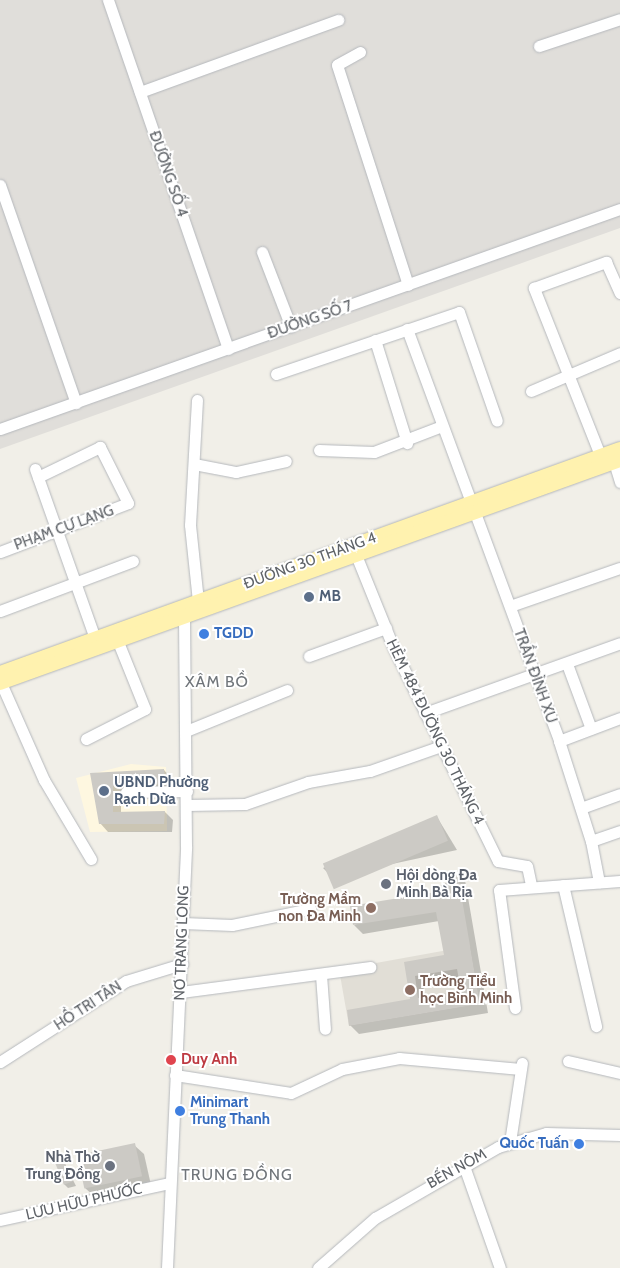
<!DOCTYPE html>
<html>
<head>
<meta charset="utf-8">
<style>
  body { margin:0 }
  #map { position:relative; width:620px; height:1268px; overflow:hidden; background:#f1efe8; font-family:Cabin,sans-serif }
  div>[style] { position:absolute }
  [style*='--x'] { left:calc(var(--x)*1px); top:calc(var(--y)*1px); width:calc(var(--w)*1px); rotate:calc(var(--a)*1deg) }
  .commercial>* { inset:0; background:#fef7e0 }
  .industrial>* { inset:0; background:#e0deda }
  .education>* { inset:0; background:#e1ded6 }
  .shadow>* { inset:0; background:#0003 }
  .building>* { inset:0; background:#cccac5; transform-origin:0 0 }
  .roads { filter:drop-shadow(0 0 1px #b5b8bc) drop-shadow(0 0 1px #b5b8bc) }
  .minor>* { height:11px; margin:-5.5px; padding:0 5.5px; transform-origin:5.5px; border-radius:5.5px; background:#fff }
  .major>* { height:14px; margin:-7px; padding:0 7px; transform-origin:7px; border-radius:7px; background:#fff2af }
  .dots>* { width:14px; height:14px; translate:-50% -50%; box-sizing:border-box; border:2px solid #fff; border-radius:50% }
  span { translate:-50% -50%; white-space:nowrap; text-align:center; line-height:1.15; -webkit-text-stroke:4px #fff; paint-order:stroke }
  .street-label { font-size:15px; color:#5f6368 }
  .service-label { font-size:15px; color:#4e5e75; font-weight:700 }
  .left { translate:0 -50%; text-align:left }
  .shop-label { font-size:15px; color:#366cbe; font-weight:700 }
  .right { translate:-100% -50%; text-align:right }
  .worship-label { font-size:15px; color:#5b616d; font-weight:700 }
  .education-label { font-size:15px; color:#785e54; font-weight:700 }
  .health-label { font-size:15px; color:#be3a42; font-weight:700 }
  .neighbourhood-label { font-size:16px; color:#70757a; letter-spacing:1px }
</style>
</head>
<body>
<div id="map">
  <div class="commercial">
    <i style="clip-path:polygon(131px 764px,166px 767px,167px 831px,90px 832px,76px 778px)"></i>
  </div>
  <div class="industrial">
    <i style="clip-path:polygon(0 0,620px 0,620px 228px,0 449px)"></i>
  </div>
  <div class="education">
    <i style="clip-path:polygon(470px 946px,480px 1004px,349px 1026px,340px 975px,376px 969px,376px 963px)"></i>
  </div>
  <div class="shadow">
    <i style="clip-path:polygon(164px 770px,172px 779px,173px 792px,121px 794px,121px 813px,165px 812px,173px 820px,172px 832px,108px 832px,100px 823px,92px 774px)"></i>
    <i style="clip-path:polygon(437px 817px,457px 850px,332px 877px,323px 868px)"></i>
    <i style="clip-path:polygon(evenodd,456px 871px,465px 880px,488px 1013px,359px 1034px,350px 1025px,411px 1000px,405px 963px,445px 956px,439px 921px,363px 934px,354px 925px,437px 893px,456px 871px,460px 978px,462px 992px,425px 998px,423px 984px,460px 978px)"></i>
    <i style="clip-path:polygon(134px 1145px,144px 1154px,151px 1185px,95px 1197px,85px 1188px)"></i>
    <i style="clip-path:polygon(64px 1162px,76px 1186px,68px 1188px,64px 1184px)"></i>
  </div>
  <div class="building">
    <i style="clip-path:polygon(164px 769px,165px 784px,113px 786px,113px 812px,165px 811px,164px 824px,99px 824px,90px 773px)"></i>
    <i style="left:437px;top:815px;width:28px;height:124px;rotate:67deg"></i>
    <i style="clip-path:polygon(evenodd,457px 870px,480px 1004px,349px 1026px,347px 1010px,410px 999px,404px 962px,444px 955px,436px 912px,353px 925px,350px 906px,436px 892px,435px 886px,448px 884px,446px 872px,457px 870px,457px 969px,461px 991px,418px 998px,415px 976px,457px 969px)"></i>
    <i style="left:135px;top:1143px;width:34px;height:59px;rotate:78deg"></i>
    <i style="left:64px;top:1161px;width:22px;height:9px;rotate:68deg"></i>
  </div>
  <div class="roads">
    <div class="minor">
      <i style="--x:108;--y:0;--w:369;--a:71"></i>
      <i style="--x:539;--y:46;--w:85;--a:-18.4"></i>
      <i style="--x:360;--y:52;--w:26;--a:151"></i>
      <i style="--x:337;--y:65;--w:231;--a:72.1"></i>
      <i style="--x:140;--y:92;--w:211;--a:-20"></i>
      <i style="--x:0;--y:185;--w:231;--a:70.8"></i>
      <i style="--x:262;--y:252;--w:80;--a:68.9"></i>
      <i style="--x:407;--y:329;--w:439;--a:69.7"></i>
      <i style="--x:559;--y:741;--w:105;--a:72.3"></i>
      <i style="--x:591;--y:841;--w:42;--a:79"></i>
      <i style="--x:375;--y:340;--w:108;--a:72.7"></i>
      <i style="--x:276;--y:374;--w:193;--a:-18.7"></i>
      <i style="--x:459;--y:312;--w:115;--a:70.8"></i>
      <i style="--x:531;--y:391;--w:97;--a:-23.1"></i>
      <i style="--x:197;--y:400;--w:125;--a:93.2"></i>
      <i style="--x:190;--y:525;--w:76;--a:84"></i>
      <i style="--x:0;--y:429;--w:658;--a:-19.54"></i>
      <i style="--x:319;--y:450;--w:55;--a:2.1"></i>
      <i style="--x:374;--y:452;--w:73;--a:-20.9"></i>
      <i style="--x:600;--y:455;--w:180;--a:-111.6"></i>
      <i style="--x:534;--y:288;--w:77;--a:-19.9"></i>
      <i style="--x:606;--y:262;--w:34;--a:66"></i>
      <i style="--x:614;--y:462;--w:21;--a:73"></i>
      <i style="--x:194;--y:464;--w:43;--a:10.8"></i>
      <i style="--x:236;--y:472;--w:51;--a:-12.4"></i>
      <i style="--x:35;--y:469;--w:179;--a:70.5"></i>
      <i style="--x:0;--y:552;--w:137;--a:-20.9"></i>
      <i style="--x:128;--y:503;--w:63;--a:-116.6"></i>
      <i style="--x:100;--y:447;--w:69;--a:154.2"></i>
      <i style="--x:356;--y:555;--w:101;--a:68"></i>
      <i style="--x:394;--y:649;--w:236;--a:63.9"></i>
      <i style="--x:498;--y:861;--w:29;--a:10"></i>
      <i style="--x:527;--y:866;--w:19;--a:78"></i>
      <i style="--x:510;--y:606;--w:116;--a:-19.1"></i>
      <i style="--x:0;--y:611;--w:142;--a:-20.6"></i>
      <i style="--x:309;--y:656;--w:82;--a:-20"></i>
      <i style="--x:567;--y:664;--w:69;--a:69.7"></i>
      <i style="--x:1;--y:683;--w:106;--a:66.1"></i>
      <i style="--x:44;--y:780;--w:92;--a:59.3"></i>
      <i style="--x:425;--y:713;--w:207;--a:-19.7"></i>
      <i style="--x:186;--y:731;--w:109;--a:-22.1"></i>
      <i style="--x:86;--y:739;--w:66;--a:-27"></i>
      <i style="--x:145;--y:709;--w:72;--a:-111.9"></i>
      <i style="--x:559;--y:741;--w:65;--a:-20.7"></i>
      <i style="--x:126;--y:792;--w:61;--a:-0.9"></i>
      <i style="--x:187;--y:805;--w:58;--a:-1"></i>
      <i style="--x:245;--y:804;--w:67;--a:-19.2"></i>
      <i style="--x:308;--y:782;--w:63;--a:-10.1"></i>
      <i style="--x:370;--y:771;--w:75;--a:-19.4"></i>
      <i style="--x:581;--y:808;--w:41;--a:-19.7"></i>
      <i style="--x:591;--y:841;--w:31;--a:-19"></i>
      <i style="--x:563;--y:885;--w:145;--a:76.8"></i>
      <i style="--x:183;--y:923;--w:49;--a:2.3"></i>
      <i style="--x:232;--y:925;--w:80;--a:-11.6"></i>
      <i style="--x:321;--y:975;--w:54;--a:85.8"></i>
      <i style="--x:181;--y:992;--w:191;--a:-7.5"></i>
      <i style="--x:515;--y:1008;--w:119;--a:-97.7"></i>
      <i style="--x:499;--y:890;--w:121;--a:-4.3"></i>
      <i style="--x:568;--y:1061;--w:53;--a:13"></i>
      <i style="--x:0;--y:1062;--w:150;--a:-32.7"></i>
      <i style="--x:126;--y:981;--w:59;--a:-16.9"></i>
      <i style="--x:175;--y:1075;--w:117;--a:8.8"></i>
      <i style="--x:291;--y:1093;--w:56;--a:-25.2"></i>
      <i style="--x:342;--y:1069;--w:58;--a:-10.9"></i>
      <i style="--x:399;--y:1058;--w:122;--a:5.2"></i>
      <i style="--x:510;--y:1142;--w:80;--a:-81.4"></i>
      <i style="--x:464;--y:1166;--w:108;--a:70.6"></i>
      <i style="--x:0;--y:1220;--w:173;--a:-12.3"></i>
      <i style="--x:167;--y:1268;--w:422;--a:-87.4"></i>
      <i style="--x:186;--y:846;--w:228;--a:-90.5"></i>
      <i style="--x:318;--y:1268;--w:76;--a:-41.3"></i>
      <i style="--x:375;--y:1218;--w:142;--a:-30"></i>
      <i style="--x:498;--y:1147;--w:50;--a:-16.3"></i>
      <i style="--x:546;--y:1133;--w:74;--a:1.5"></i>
    </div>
    <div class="major">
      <i style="--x:0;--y:673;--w:659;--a:-19.86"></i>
      <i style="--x:0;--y:683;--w:659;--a:-19.78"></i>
    </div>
  </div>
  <div class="dots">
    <i style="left:309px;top:597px;background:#5c6f8a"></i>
    <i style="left:204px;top:634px;background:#3f7fe0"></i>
    <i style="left:104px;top:791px;background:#5c6f8a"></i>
    <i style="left:386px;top:884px;background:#6b7280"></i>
    <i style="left:371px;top:908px;background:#8d6e63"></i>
    <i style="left:410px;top:990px;background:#8d6e63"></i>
    <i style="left:171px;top:1060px;background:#e0444e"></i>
    <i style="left:180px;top:1111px;background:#3f7fe0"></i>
    <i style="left:579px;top:1144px;background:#3f7fe0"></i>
    <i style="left:110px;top:1166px;background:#6b7280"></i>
  </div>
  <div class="street-label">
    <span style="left:168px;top:174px;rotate:71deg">ĐƯỜNG SỐ 4</span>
    <span style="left:310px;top:320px;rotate:-19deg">ĐƯỜNG SỐ 7</span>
    <span style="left:64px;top:528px;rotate:-20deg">PHẠM CỰ LẠNG</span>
    <span style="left:310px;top:561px;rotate:-20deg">ĐƯỜNG 30 THÁNG 4</span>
    <span style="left:535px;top:676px;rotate:70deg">TRẦN ĐÌNH XU</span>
    <span style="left:435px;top:732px;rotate:64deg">HẺM 484 ĐƯỜNG 30 THÁNG 4</span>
    <span style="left:182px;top:943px;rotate:-88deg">NƠ TRANG LONG</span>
    <span style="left:88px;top:1006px;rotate:-33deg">HỒ TRI TÂN</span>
    <span style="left:457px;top:1169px;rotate:-29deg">BẾN NÔM</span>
    <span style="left:84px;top:1202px;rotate:-13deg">LƯU HỮU PHƯỚC</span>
  </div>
  <div class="service-label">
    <span class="left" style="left:319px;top:597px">MB</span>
    <span class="left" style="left:114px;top:791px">UBND Phường<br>Rạch Dừa</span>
  </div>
  <div class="shop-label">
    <span class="left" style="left:214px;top:634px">TGDD</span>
    <span class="left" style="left:190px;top:1111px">Minimart<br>Trung Thanh</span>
    <span class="right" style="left:569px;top:1144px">Quốc Tuấn</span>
  </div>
  <div class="worship-label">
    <span class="left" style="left:396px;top:884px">Hội dòng Đa<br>Minh Bà Rịa</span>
    <span class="right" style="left:100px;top:1166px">Nhà Thờ<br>Trung Đồng</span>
  </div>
  <div class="education-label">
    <span class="right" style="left:361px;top:908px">Trường Mầm<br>non Đa Minh</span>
    <span class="left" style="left:420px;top:990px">Trường Tiểu<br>học Bình Minh</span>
  </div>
  <div class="health-label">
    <span class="left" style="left:181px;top:1060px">Duy Anh</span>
  </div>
  <div class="neighbourhood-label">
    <span style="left:217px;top:682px">XÂM BỒ</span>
    <span style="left:237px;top:1175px">TRUNG ĐỒNG</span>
  </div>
</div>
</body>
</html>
